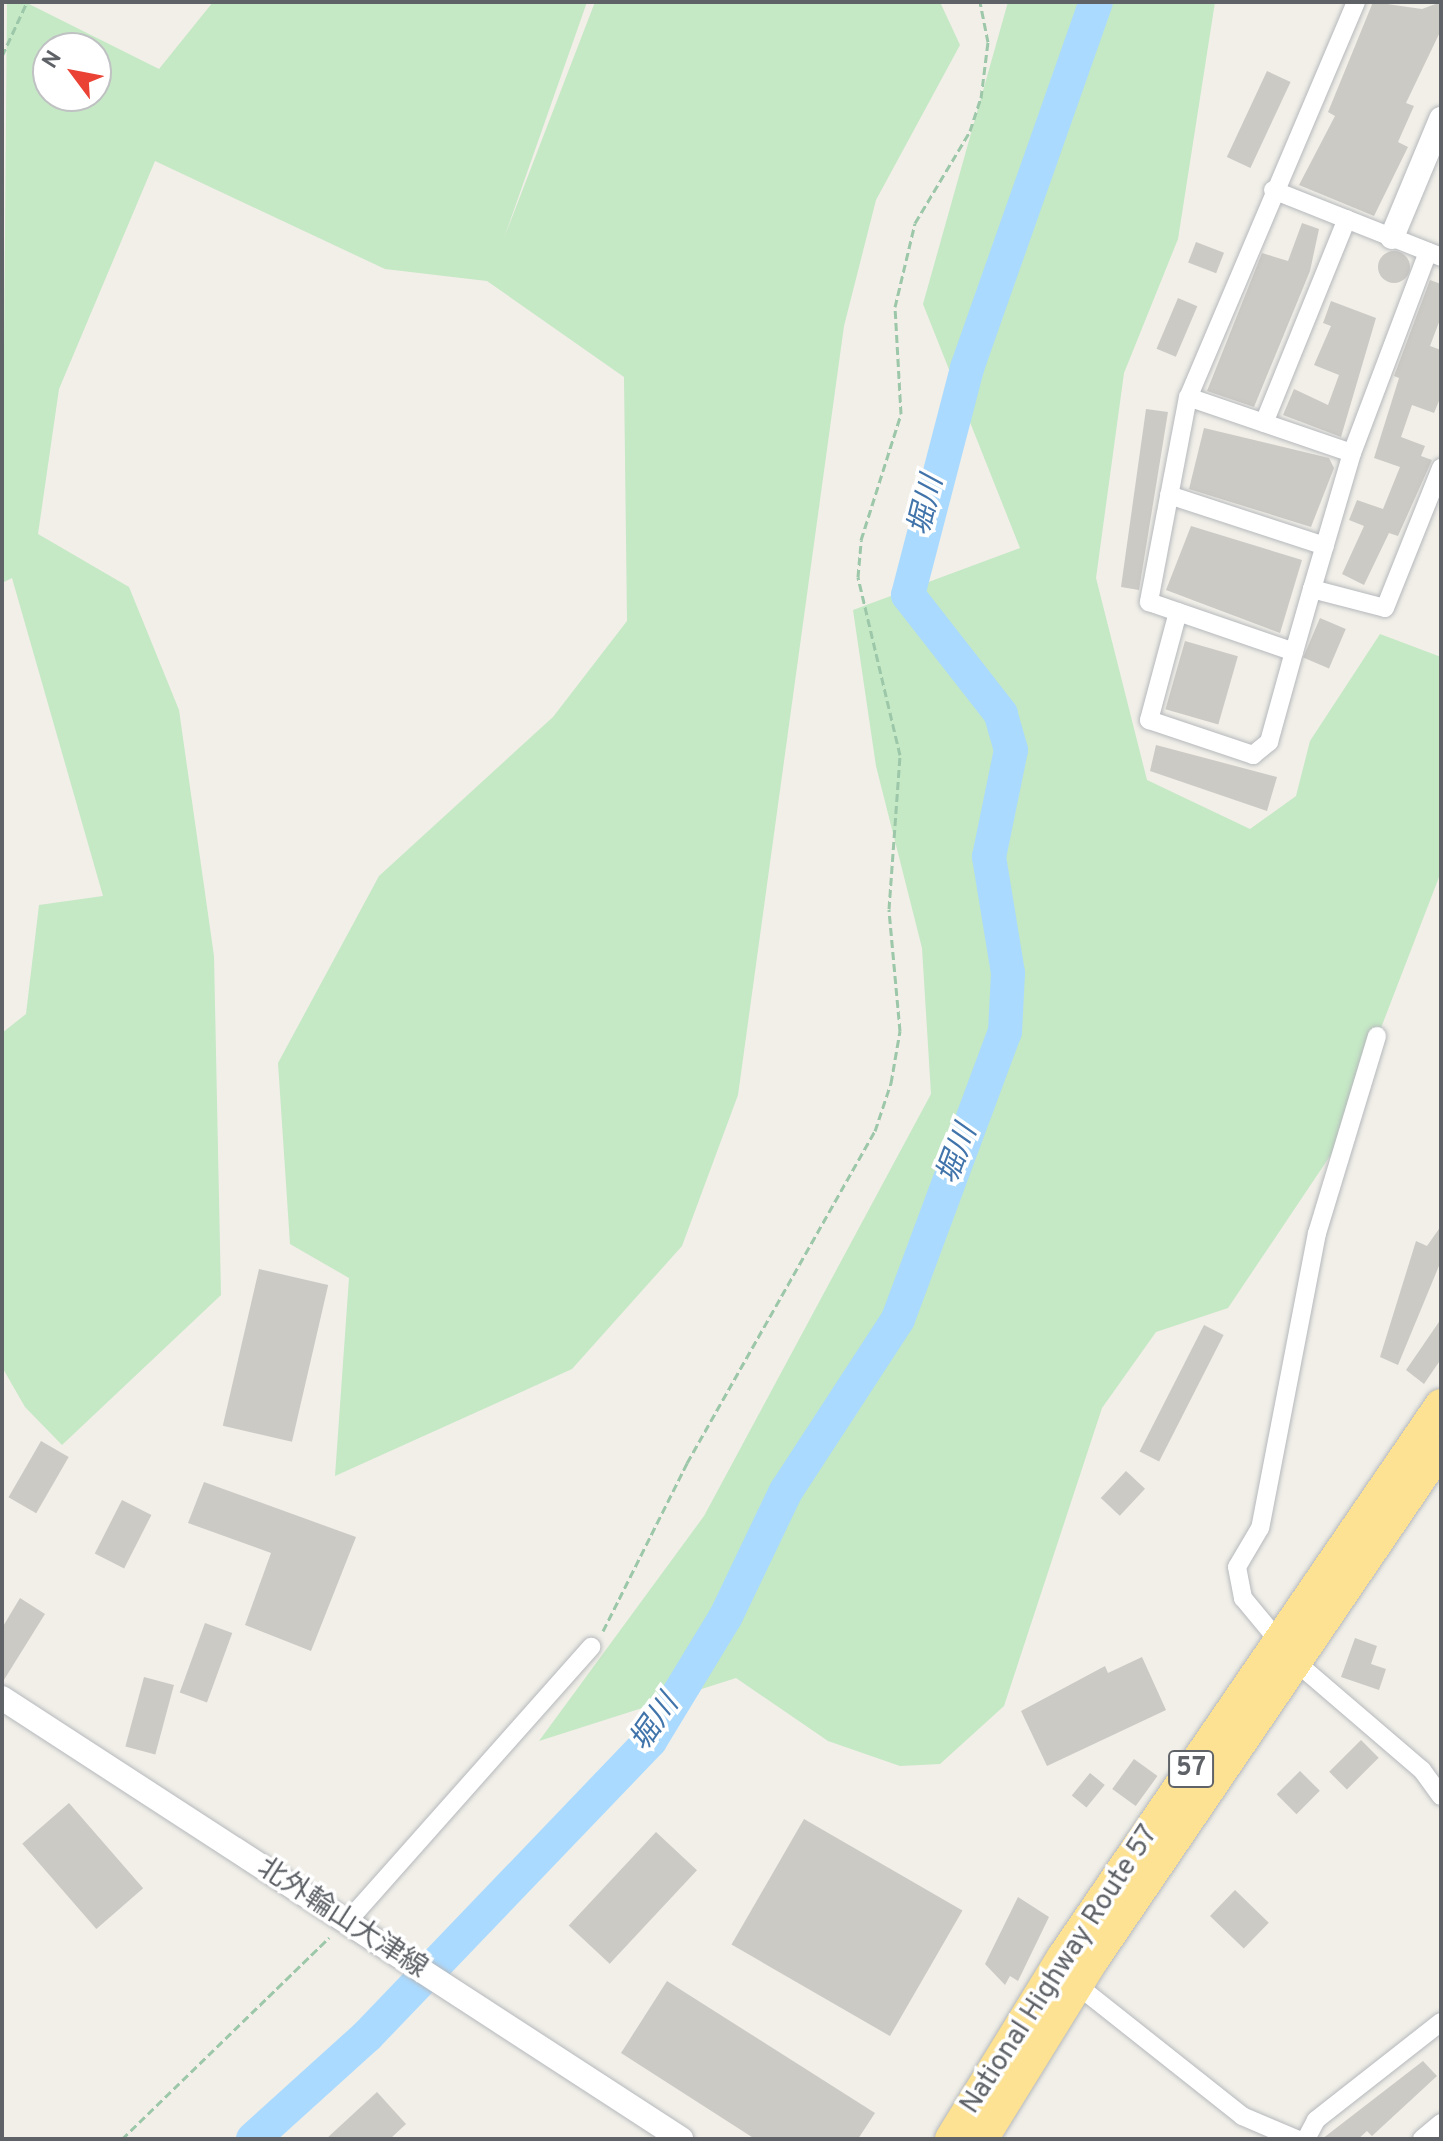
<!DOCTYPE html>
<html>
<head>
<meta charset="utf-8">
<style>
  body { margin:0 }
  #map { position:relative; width:1443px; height:2141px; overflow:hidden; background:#f1efe8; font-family:Overpass,"Noto Sans JP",sans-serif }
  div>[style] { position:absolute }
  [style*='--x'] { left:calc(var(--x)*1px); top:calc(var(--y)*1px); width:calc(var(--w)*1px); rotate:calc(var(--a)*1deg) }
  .green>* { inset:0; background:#c5e8c5 }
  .river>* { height:34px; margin:-17px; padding:0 17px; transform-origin:17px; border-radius:17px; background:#aadaff }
  .building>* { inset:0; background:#cccac5; transform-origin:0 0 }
  .round { border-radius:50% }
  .path>* { height:3px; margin-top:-1.5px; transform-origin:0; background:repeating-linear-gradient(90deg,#9cc7a9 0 8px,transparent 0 12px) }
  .roads { filter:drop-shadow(0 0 2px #b5b8bc) drop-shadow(0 0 2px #b5b8bc) }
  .street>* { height:18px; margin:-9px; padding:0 9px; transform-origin:9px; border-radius:9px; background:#fff }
  .secondary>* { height:24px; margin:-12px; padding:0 12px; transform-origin:12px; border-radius:12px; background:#fff }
  .highway>* { height:32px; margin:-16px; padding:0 16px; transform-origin:16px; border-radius:16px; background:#fde293 }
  span { translate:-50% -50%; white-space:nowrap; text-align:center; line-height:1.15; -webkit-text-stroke:7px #fff; paint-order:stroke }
  .shield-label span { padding:2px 6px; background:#fff; border:2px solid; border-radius:6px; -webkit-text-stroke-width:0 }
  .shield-label { font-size:26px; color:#5f6368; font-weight:700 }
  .street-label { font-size:28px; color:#5f6368 }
  .water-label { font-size:30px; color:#4174aa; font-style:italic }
  .frame { position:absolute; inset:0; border:4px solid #5f6368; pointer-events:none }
  .north { position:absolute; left:32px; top:32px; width:80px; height:80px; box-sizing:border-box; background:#fff; border:2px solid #bfc1c3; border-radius:50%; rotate:302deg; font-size:22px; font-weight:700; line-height:32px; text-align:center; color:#5f6368 }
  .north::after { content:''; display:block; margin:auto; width:28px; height:36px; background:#ea4335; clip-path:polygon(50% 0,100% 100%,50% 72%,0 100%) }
</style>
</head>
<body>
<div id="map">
  <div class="green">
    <i style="clip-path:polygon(evenodd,7px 2px,25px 2px,159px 69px,213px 2px,587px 2px,504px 238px,595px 2px,940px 2px,960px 45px,876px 200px,844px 326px,738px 1095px,682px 1246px,572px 1369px,335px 1476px,349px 1278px,290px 1244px,278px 1063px,379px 876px,553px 717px,627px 621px,624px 377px,487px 281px,385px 269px,155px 161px,59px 389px,38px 534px,129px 587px,179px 710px,214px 956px,221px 1295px,62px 1445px,25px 1407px,2px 1367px,2px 1033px,26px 1014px,39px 905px,103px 896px,12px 578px,2px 583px,7px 2px,48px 48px,96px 48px,96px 96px,48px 96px,48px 48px)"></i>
    <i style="clip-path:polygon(1008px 2px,1215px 2px,1178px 239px,1124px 373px,1096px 578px,1147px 780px,1250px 829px,1296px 796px,1310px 741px,1380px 634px,1441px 657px,1441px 872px,1334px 1150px,1228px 1308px,1156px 1332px,1102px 1408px,1004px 1706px,940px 1764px,900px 1766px,828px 1741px,736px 1678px,539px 1741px,704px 1516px,931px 1094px,922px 948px,876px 766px,853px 610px,1020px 548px,923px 304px)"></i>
  </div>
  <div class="river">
    <i style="--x:253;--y:2139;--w:154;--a:-42.1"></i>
    <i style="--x:367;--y:2036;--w:409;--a:-46.2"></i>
    <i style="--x:650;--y:1741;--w:146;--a:-58.7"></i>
    <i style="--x:726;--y:1616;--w:139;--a:-64.4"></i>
    <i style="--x:786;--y:1491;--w:205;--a:-56.9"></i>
    <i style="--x:898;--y:1319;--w:306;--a:-69.6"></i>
    <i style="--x:1005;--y:1032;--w:59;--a:-87.1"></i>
    <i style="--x:1008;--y:973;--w:118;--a:-99.3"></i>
    <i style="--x:989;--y:857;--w:109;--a:-78.4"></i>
    <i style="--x:1011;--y:750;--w:37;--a:-106"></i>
    <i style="--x:1001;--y:714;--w:151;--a:-128"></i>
    <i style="--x:908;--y:595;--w:235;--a:-75.4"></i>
    <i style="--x:967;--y:368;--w:388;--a:-70.6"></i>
  </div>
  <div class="building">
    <i style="clip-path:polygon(1373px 2px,1422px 9px,1441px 2px,1441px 30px,1406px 103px,1414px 106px,1398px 142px,1408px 147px,1374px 216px,1299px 185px,1335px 116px,1328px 112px)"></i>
    <i style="left:1267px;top:71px;width:26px;height:95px;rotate:25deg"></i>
    <i style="clip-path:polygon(1302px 223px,1319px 229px,1310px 271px,1254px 407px,1207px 391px,1262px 253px,1288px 261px)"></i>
    <i style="left:1196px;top:242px;width:30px;height:22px;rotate:21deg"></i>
    <i class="round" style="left:1378px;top:251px;width:32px;height:32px"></i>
    <i style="clip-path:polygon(1430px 280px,1441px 284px,1441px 317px,1430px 346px,1441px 350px,1441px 396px,1434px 413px,1412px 405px,1401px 437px,1425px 446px,1421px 456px,1432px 460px,1398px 536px,1389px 533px,1364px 585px,1342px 574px,1364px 526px,1349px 520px,1357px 500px,1383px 509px,1400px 467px,1374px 458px,1399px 378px,1394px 376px)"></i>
    <i style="left:1178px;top:298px;width:21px;height:55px;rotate:23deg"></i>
    <i style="clip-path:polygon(1331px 301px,1376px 318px,1341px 437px,1283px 415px,1294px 389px,1328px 405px,1339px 375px,1314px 365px,1331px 326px,1323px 323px)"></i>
    <i style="clip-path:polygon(1146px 409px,1168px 412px,1139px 590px,1121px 587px)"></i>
    <i style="clip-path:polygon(1204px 428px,1329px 458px,1334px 468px,1311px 527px,1189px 489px)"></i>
    <i style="clip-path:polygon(1191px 526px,1302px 560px,1280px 633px,1166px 590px)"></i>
    <i style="left:1320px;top:618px;width:28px;height:43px;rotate:23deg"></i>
    <i style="left:1185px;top:641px;width:55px;height:71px;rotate:16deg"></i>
    <i style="clip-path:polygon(1156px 745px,1277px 777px,1267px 811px,1150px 771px)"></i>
    <i style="clip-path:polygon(1441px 1226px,1441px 1261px,1398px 1365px,1380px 1357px,1416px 1241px,1427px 1246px)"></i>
    <i style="left:259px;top:1269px;width:71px;height:161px;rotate:13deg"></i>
    <i style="clip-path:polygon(1441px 1319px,1441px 1359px,1424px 1384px,1406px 1370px)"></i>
    <i style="left:1204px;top:1325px;width:22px;height:142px;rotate:27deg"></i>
    <i style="left:41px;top:1441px;width:32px;height:65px;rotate:30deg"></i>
    <i style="left:1126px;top:1471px;width:26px;height:37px;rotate:43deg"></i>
    <i style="clip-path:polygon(204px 1482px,356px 1537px,311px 1651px,245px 1625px,271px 1553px,188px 1523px)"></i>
    <i style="left:122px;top:1500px;width:33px;height:60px;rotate:27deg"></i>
    <i style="clip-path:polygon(20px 1598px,45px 1614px,2px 1683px,2px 1628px)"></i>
    <i style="left:205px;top:1623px;width:29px;height:74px;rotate:20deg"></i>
    <i style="clip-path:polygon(1355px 1638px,1377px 1646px,1371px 1664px,1386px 1669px,1379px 1690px,1341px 1677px)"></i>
    <i style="clip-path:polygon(1142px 1657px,1166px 1710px,1047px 1766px,1021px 1711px,1105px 1666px,1108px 1673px)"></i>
    <i style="left:144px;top:1677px;width:31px;height:72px;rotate:15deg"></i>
    <i style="left:1361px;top:1740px;width:25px;height:45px;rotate:45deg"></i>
    <i style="left:1134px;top:1759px;width:29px;height:37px;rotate:36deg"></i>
    <i style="left:1300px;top:1771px;width:28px;height:33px;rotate:45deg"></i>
    <i style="left:1090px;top:1773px;width:19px;height:29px;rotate:39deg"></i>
    <i style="left:69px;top:1803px;width:113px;height:62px;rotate:49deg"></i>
    <i style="left:804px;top:1819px;width:183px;height:145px;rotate:30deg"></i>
    <i style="left:656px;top:1832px;width:56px;height:128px;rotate:43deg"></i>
    <i style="left:1235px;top:1890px;width:47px;height:36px;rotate:44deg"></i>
    <i style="clip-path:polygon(1018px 1897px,1049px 1917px,1018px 1981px,1010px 1976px,1005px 1985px,985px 1964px)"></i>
    <i style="clip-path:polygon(667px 1981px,875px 2113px,858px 2139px,755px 2139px,621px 2053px)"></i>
    <i style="clip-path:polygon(1423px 2061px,1437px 2076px,1372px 2136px,1367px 2131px,1358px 2139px,1322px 2139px)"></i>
    <i style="clip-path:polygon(377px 2092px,406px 2124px,390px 2139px,326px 2139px)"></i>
  </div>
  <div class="path">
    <i style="--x:2;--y:56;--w:60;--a:-65.2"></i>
    <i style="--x:603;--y:1631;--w:188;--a:-63.4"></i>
    <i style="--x:687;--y:1463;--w:382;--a:-60.5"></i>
    <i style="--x:875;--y:1131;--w:51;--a:-71.6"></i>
    <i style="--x:891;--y:1083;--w:53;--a:-80.2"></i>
    <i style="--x:900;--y:1031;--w:122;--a:-95.2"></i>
    <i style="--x:889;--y:909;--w:154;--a:-85.9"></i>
    <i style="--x:900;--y:755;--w:183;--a:-103.3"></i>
    <i style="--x:858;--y:577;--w:37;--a:-85"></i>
    <i style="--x:861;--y:540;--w:132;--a:-72.4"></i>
    <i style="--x:901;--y:414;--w:107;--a:-93.2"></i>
    <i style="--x:895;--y:307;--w:86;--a:-76.6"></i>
    <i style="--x:915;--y:223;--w:107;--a:-59.1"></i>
    <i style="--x:970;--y:131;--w:35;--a:-72"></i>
    <i style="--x:981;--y:98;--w:56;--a:-82.9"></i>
    <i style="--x:988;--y:42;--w:41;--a:-101.3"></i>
    <i style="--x:122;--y:2139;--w:289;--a:-44.2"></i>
  </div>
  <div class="roads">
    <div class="street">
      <i style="--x:1356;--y:2;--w:429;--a:113"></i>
      <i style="--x:1188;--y:397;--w:173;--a:18.9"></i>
      <i style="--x:1352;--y:453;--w:142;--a:106.4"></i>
      <i style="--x:1312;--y:589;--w:75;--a:14.6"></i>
      <i style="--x:1385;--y:608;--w:151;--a:-68.2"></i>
      <i style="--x:1273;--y:190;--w:181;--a:21.7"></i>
      <i style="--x:1188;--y:397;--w:209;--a:100.8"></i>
      <i style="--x:1149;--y:602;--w:153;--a:19"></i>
      <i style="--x:1294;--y:652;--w:66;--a:-74.1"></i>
      <i style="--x:1264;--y:423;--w:220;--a:-67.9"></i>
      <i style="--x:1352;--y:453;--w:215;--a:-69.3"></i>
      <i style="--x:1169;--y:495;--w:164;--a:18.1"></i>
      <i style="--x:1178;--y:612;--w:112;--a:105"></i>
      <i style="--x:1149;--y:720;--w:110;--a:18.6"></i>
      <i style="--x:1253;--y:755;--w:21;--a:-39"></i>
      <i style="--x:1269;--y:742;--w:93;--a:-74.5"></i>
      <i style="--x:1377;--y:1036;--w:206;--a:106.9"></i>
      <i style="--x:1317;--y:1233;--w:300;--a:100.9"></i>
      <i style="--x:1260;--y:1528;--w:45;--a:120.5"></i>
      <i style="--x:1237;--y:1567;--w:32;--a:79"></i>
      <i style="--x:1243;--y:1598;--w:85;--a:50.3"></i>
      <i style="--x:1297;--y:1663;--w:165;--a:40.6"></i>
      <i style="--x:1422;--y:1770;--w:32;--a:54"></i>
      <i style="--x:347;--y:1922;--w:368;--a:-48.4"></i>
      <i style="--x:1077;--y:1985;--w:211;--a:38.4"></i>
      <i style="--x:1242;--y:2116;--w:59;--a:23.1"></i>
      <i style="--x:1306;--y:2139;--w:21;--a:-62"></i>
      <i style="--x:1316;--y:2120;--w:159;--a:-38.1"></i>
      <i style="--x:1422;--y:2139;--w:25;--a:-40"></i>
    </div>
    <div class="secondary">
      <i style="--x:1392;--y:237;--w:128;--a:-67.4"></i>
      <i style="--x:2;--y:1698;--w:810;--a:33"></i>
    </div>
    <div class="highway">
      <i style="--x:951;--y:2139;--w:214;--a:-58.4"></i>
      <i style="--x:1063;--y:1957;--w:669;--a:-55.6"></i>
      <i style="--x:982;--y:2139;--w:213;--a:-58.3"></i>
      <i style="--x:1094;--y:1958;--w:617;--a:-55.77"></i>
    </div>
  </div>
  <div class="shield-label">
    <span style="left:1191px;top:1769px">57</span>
  </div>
  <div class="street-label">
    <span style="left:342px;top:1919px;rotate:33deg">北外輪山大津線</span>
    <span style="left:1060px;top:1970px;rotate:-57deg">National Highway Route 57</span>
  </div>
  <div class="water-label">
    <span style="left:928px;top:506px;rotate:-76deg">堀川</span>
    <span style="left:959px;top:1155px;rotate:-69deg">堀川</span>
    <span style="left:656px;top:1724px;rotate:-55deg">堀川</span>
  </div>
  <div class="frame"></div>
  <div class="north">N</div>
</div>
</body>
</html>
